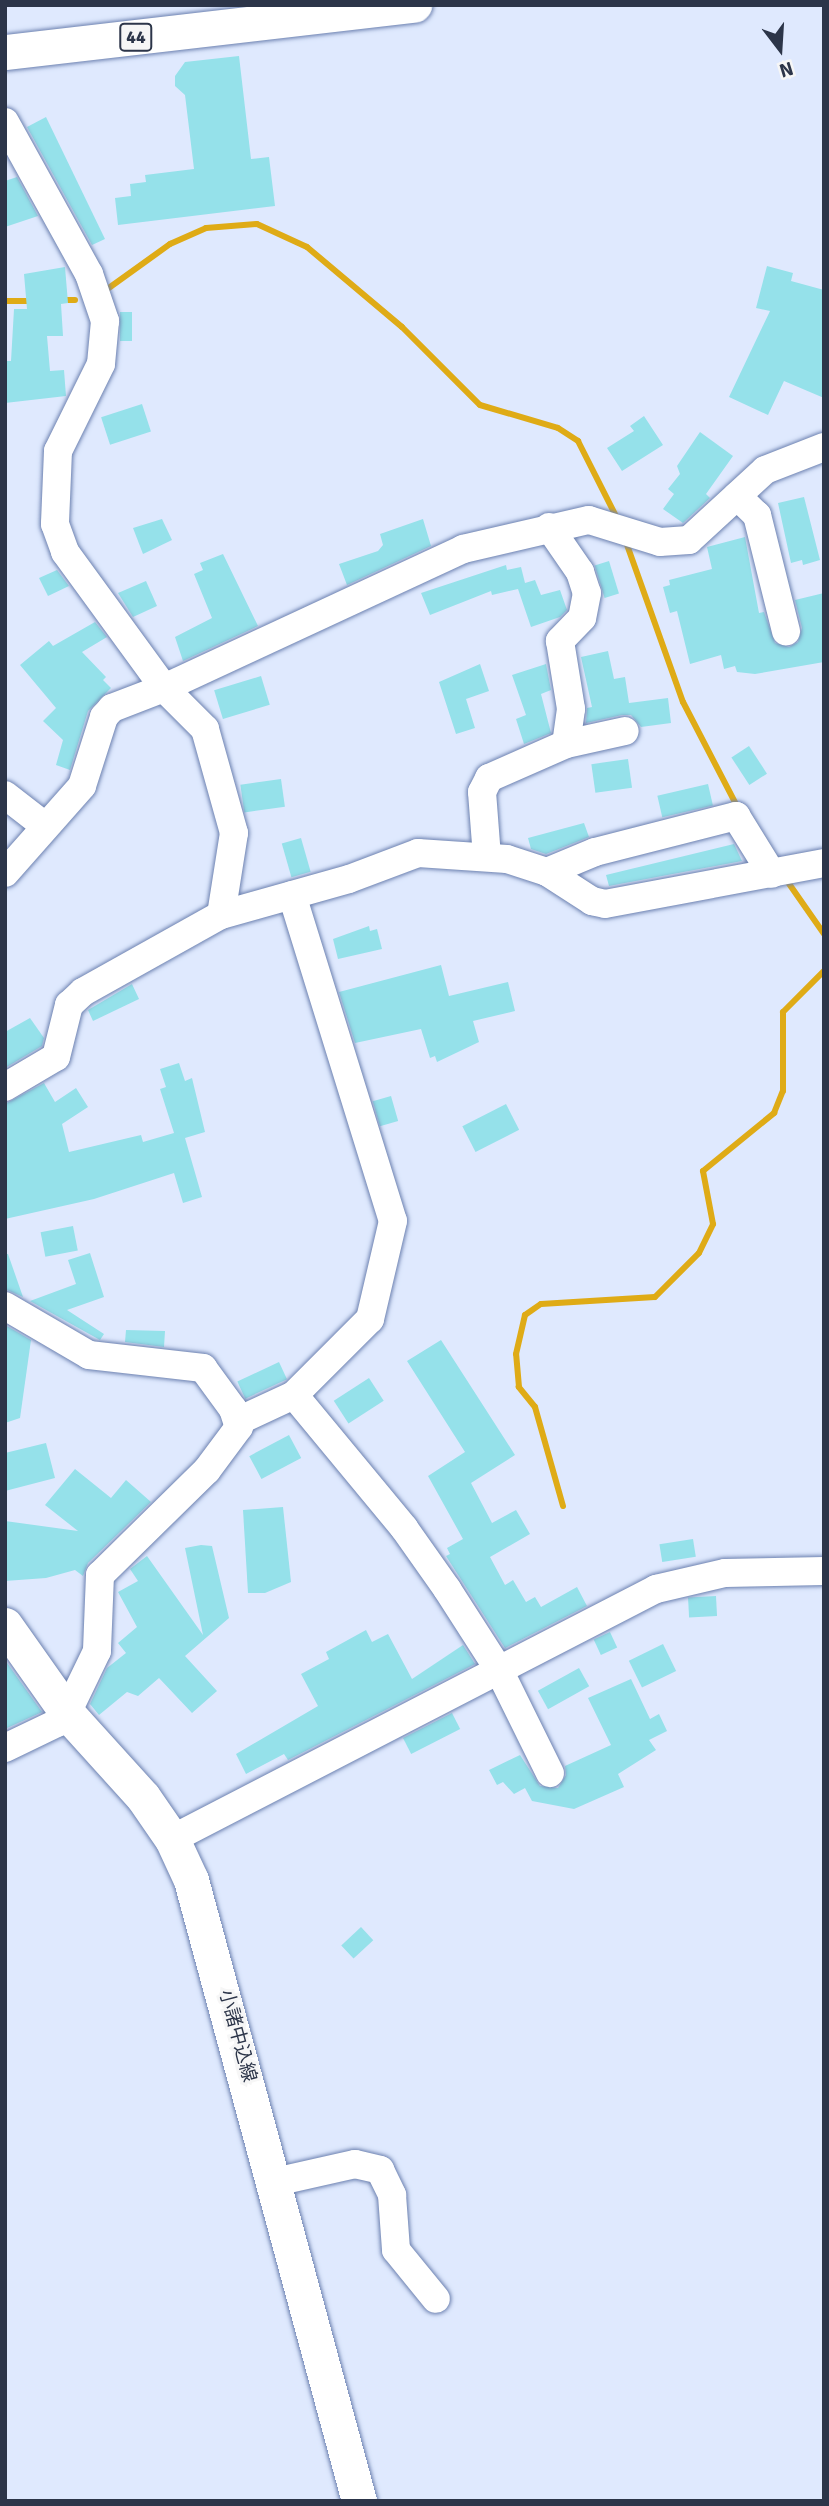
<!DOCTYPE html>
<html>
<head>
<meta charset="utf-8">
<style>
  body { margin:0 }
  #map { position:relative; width:829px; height:2506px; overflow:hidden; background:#dfe9fe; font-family:Signika,"Noto Sans JP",sans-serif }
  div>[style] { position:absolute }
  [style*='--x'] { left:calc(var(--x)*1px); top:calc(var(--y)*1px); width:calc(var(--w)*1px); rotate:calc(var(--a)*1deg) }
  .stream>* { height:6px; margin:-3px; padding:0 3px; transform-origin:3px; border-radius:3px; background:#dfab16 }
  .building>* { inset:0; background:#95e1ea; transform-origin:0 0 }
  .roads { filter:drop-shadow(0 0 2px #6c81b0) drop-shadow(0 0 2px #6c81b0) }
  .minor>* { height:28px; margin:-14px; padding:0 14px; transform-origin:14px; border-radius:14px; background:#fff }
  .major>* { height:35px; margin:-17.5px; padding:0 17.5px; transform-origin:17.5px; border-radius:17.5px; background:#fff }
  span { translate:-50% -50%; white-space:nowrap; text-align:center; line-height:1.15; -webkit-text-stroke:6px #f6f6f6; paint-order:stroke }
  .shield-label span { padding:2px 5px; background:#f6f6f6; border:2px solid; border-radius:5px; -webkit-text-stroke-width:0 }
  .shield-label { font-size:18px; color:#2c3549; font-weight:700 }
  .street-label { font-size:19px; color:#2c3549 }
  .frame { position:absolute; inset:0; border:7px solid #2c3549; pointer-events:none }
  .north { position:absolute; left:745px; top:14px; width:70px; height:70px; -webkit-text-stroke:5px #f6f6f6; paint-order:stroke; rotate:163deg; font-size:19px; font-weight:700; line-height:28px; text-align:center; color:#2c3549 }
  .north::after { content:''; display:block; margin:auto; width:24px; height:32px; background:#2c3549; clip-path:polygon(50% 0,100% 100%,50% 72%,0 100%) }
</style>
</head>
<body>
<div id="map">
  <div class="stream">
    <i style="--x:106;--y:290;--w:79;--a:-35.7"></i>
    <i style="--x:170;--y:244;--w:39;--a:-24"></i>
    <i style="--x:206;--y:228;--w:51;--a:-4.5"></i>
    <i style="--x:257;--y:224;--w:55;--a:24.7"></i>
    <i style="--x:307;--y:247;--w:124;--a:40.1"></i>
    <i style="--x:402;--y:327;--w:110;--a:45"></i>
    <i style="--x:480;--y:405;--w:81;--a:16.4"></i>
    <i style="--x:558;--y:428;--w:24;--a:33"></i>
    <i style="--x:578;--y:441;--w:91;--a:63.2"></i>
    <i style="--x:59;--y:300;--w:16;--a:0"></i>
    <i style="--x:5;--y:301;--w:29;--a:0"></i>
    <i style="--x:626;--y:542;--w:170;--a:70.4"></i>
    <i style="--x:683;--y:702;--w:119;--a:62.6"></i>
    <i style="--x:785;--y:878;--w:68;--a:55.1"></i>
    <i style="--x:563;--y:1506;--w:103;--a:-105.8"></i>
    <i style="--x:535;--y:1407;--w:26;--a:-129"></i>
    <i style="--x:519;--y:1387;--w:33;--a:-95"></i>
    <i style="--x:516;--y:1354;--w:40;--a:-77"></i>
    <i style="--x:525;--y:1315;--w:19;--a:-35"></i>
    <i style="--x:541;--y:1304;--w:114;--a:-3.5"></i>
    <i style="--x:655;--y:1297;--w:62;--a:-45"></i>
    <i style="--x:699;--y:1253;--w:32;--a:-64"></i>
    <i style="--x:713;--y:1224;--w:54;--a:-100.7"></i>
    <i style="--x:703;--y:1171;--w:92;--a:-39.2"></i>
    <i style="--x:774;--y:1113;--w:24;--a:-68"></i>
    <i style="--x:783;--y:1091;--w:79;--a:-90"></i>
    <i style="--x:783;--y:1012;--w:58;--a:-45"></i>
  </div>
  <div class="building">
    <i style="clip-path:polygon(239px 56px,251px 159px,269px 157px,275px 206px,118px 225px,115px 198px,131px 196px,130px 184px,146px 182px,145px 175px,194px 169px,185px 95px,175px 86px,175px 76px,185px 62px)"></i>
    <i style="clip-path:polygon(46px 117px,105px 239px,92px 245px,27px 127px)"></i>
    <i style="clip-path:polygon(17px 177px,38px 216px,5px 227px,5px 181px)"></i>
    <i style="clip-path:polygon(767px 266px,793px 273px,791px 281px,824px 290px,824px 398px,784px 381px,768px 415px,729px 397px,770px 311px,756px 308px)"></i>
    <i style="clip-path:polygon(65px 267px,68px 303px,61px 304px,63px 336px,47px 336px,50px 371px,64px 370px,66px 396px,5px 403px,5px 361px,11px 361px,14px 309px,27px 309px,24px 274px)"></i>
    <i style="left:120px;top:312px;width:12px;height:29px"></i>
    <i style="left:142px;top:404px;width:29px;height:43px;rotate:72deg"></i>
    <i style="clip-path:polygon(644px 416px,663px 445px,622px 471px,607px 448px,634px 431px,630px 426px)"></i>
    <i style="clip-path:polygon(700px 432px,733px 456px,706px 494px,710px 498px,683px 523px,663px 509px,674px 494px,668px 489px,680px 474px,677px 466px)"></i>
    <i style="clip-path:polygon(804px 497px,820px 560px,803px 565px,802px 560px,791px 563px,778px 503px)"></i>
    <i style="clip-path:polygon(162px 519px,172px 540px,143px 554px,133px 528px)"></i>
    <i style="clip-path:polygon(423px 519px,431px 546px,347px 585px,339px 564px,378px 551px,383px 545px,380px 534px)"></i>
    <i style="clip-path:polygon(745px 537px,759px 613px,764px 612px,775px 643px,789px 647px,798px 642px,802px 628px,795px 600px,824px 593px,824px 662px,755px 674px,737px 672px,735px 666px,724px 669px,721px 655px,690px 664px,677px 611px,670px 613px,663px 587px,670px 585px,669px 580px,712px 569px,707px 547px)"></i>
    <i style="clip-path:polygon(223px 554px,258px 626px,183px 661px,175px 637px,212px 618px,194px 574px,203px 570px,200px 563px)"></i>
    <i style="left:609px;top:561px;width:34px;height:15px;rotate:73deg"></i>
    <i style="clip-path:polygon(506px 565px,507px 570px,521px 567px,525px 583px,535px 580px,541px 595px,560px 590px,567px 610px,560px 617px,531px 627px,518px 589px,492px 595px,491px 591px,430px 615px,421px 593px)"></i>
    <i style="clip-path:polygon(57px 570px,69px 586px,48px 596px,39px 578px)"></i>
    <i style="clip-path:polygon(146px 581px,157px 606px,133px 617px,118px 593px)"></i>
    <i style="clip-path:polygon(95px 622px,107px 637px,82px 652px,106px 677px,103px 680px,111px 688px,88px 711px,70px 770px,56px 765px,63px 740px,43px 721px,56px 708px,20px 665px,49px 641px,53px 646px)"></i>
    <i style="clip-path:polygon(608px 651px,614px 679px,625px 677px,629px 703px,668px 698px,671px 723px,641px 727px,631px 715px,622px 715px,586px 723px,587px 708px,592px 707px,581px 657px)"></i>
    <i style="clip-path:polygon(480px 664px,489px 691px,466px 699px,475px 728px,456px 734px,439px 682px)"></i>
    <i style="clip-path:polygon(546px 664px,551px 690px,541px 694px,551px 733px,524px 744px,516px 719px,526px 715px,512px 675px)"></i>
    <i style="left:261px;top:676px;width:30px;height:49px;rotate:73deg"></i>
    <i style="left:749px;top:746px;width:33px;height:21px;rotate:57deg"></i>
    <i style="left:628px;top:759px;width:29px;height:37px;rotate:82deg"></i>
    <i style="left:281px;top:779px;width:28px;height:41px;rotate:82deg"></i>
    <i style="left:708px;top:784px;width:22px;height:52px;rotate:77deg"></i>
    <i style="clip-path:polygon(584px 823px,589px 837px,546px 854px,531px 849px,528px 838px)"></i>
    <i style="left:301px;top:838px;width:35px;height:20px;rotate:74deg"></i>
    <i style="clip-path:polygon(734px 844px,742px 861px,609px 886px,606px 875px)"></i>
    <i style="clip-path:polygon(369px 926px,370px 931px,377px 929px,382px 949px,338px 959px,333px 939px)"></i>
    <i style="clip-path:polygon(441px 965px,449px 996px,508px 982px,515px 1011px,473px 1021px,479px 1042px,437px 1062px,435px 1056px,430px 1058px,421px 1029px,355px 1043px,339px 992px)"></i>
    <i style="clip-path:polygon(132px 984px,139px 999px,93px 1021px,88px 1010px)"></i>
    <i style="clip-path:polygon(30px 1018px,44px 1038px,42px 1046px,5px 1068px,5px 1032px)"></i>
    <i style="clip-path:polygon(179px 1063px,185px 1081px,192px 1078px,205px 1132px,185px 1138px,202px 1197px,183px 1203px,174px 1173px,94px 1199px,5px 1219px,5px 1104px,44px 1083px,55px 1102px,76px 1088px,88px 1107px,62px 1124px,69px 1152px,141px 1135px,143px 1142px,174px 1133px,160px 1089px,166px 1087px,160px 1069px)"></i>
    <i style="left:391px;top:1096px;width:26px;height:19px;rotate:74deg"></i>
    <i style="left:506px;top:1104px;width:29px;height:49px;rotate:63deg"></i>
    <i style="left:73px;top:1226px;width:25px;height:33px;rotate:79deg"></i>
    <i style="clip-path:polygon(90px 1253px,104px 1297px,67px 1310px,104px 1334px,100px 1340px,30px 1301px,76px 1284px,68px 1260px)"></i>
    <i style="clip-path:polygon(5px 1254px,8px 1254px,23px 1297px,5px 1289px)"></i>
    <i style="clip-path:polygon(5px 1325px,31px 1340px,20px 1418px,5px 1423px)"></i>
    <i style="clip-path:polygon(126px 1330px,165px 1331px,164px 1347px,125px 1342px)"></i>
    <i style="clip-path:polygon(441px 1340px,515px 1455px,471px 1483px,492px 1523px,516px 1510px,530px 1534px,490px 1557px,505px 1585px,513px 1580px,526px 1602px,535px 1597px,541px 1607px,577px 1587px,587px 1606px,505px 1648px,446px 1556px,450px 1554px,447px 1548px,463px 1539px,428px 1476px,465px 1452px,407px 1361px)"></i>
    <i style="left:279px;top:1362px;width:19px;height:46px;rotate:65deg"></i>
    <i style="left:369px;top:1378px;width:27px;height:42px;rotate:57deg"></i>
    <i style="left:289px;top:1435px;width:26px;height:45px;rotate:62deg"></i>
    <i style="clip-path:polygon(46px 1443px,55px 1478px,5px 1491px,5px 1453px)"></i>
    <i style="clip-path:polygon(75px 1469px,111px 1498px,126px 1480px,151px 1502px,88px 1563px,83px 1576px,75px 1570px,46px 1578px,5px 1581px,5px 1521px,78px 1531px,45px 1505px)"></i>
    <i style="clip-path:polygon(283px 1507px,291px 1582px,265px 1593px,248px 1593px,243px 1510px)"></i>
    <i style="left:693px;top:1539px;width:18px;height:34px;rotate:81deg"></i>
    <i style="clip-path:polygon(201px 1545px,212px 1546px,229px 1618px,185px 1656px,217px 1691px,192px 1713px,159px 1678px,138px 1696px,127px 1692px,99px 1715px,90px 1704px,107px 1668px,126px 1653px,118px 1643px,137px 1627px,118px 1592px,138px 1581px,130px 1569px,147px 1556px,203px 1635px,185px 1548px)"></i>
    <i style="left:716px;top:1596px;width:20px;height:28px;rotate:87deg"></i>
    <i style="clip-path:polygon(366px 1630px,372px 1642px,388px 1634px,412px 1679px,463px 1645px,475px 1664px,288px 1760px,284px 1754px,246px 1774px,236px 1754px,318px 1706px,301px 1674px,329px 1659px,326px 1652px)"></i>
    <i style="left:610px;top:1632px;width:17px;height:18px;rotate:65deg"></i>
    <i style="left:663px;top:1644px;width:30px;height:38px;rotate:64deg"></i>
    <i style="clip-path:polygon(5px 1660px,42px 1712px,5px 1729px)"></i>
    <i style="left:579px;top:1668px;width:21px;height:47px;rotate:61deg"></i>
    <i style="clip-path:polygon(631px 1679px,650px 1719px,659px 1714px,667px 1731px,649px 1740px,656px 1750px,618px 1774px,624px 1787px,574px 1809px,532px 1801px,525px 1788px,514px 1794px,503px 1782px,497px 1785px,489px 1770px,520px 1755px,540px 1786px,558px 1788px,566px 1775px,565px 1766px,611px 1745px,588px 1698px)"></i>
    <i style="left:452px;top:1713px;width:18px;height:55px;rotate:63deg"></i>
    <i style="left:361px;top:1927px;width:18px;height:27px;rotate:47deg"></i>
  </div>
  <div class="roads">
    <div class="minor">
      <i style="--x:5;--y:122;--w:174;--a:61.1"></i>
      <i style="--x:89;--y:274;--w:50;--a:71.2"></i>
      <i style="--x:105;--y:321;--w:43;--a:95.3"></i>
      <i style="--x:101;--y:364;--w:97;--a:116.3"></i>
      <i style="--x:58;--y:451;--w:73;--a:92.4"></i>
      <i style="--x:55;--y:524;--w:30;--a:70"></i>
      <i style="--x:65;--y:552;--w:168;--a:53.9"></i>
      <i style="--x:164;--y:688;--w:56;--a:159"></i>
      <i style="--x:112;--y:708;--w:12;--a:132"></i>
      <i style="--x:104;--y:717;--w:72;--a:107.7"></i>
      <i style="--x:82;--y:786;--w:116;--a:131.5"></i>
      <i style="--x:737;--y:496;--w:28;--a:44"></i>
      <i style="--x:757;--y:515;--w:120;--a:76"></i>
      <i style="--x:549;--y:527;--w:55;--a:55.4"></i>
      <i style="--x:580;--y:572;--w:22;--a:72"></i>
      <i style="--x:587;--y:593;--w:25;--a:101"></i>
      <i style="--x:582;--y:618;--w:32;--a:134"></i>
      <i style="--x:560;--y:641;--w:69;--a:80.8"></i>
      <i style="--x:571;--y:709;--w:35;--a:98"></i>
      <i style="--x:5;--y:795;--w:51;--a:37.8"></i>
      <i style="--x:487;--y:857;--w:65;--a:-94.4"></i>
      <i style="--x:482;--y:792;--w:16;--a:-63"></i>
      <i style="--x:489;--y:778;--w:84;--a:-23.8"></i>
      <i style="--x:566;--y:744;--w:60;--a:-12.4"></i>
      <i style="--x:547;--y:872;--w:52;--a:-22.6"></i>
      <i style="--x:595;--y:852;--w:146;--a:-14.3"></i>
      <i style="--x:736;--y:816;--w:68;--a:58.2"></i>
      <i style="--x:292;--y:895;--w:341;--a:72.8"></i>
      <i style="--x:393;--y:1221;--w:101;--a:103.2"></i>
      <i style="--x:370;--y:1319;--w:107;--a:135"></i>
      <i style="--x:221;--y:915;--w:133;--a:-15.7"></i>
      <i style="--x:349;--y:879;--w:74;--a:-20.6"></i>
      <i style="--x:418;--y:853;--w:89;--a:3.9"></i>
      <i style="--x:507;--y:859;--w:42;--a:18"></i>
      <i style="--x:547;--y:872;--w:54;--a:32.8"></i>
      <i style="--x:592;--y:901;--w:13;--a:13"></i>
      <i style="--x:605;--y:904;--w:223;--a:-10.6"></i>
      <i style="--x:5;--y:1087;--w:59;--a:-30.5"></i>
      <i style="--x:56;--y:1057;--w:54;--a:-76"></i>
      <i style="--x:69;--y:1005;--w:19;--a:-43"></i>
      <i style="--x:83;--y:992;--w:158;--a:-29.2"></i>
      <i style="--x:221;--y:915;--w:83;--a:-81"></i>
      <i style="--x:234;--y:833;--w:108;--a:-105.6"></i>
      <i style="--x:205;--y:729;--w:58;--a:-135"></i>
      <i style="--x:164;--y:688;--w:330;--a:-24.9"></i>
      <i style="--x:463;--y:549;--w:129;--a:-13"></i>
      <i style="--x:589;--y:520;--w:74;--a:17.2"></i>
      <i style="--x:660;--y:542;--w:29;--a:-4"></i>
      <i style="--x:689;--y:540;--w:103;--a:-42.6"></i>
      <i style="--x:765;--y:470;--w:63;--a:-21.3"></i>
      <i style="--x:5;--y:1306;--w:97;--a:30.3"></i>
      <i style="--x:89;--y:1355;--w:115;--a:6.5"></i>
      <i style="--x:203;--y:1368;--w:51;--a:53.8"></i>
      <i style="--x:233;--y:1409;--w:19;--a:72"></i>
      <i style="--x:239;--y:1427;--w:54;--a:126.7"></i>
      <i style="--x:207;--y:1470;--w:150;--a:135.5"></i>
      <i style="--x:100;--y:1575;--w:76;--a:92.3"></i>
      <i style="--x:97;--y:1651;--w:69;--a:115.8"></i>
      <i style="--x:67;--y:1713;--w:14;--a:135"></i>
      <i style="--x:57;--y:1723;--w:58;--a:154.3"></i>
      <i style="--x:238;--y:1421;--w:62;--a:-24.9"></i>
      <i style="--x:294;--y:1395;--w:173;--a:50.4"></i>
      <i style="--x:404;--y:1528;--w:75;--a:54.8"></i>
      <i style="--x:447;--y:1589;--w:96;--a:57.3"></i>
      <i style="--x:499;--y:1670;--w:115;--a:63.7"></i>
      <i style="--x:172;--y:1839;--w:545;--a:-27.32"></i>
      <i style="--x:656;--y:1589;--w:71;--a:-13.1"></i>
      <i style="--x:725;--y:1573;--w:99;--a:-1.2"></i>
      <i style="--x:275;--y:2182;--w:82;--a:-12.7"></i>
      <i style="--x:355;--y:2164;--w:26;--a:13"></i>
      <i style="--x:380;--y:2170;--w:28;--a:64"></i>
      <i style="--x:392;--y:2195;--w:55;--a:85.8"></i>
      <i style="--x:396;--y:2250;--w:63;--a:50.8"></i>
    </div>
    <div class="major">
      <i style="--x:5;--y:52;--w:412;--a:-6.6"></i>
      <i style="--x:5;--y:1625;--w:108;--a:54.8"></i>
      <i style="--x:67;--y:1713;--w:113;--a:47.9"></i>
      <i style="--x:143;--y:1797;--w:51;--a:55.4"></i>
      <i style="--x:172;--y:1839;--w:45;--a:65.1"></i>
      <i style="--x:191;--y:1880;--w:643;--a:74.86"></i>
    </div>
  </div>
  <div class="shield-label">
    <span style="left:136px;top:37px">44</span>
  </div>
  <div class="street-label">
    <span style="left:237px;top:2036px;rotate:75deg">小諸中込線</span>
  </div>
  <div class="frame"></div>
  <div class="north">N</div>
</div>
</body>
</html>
